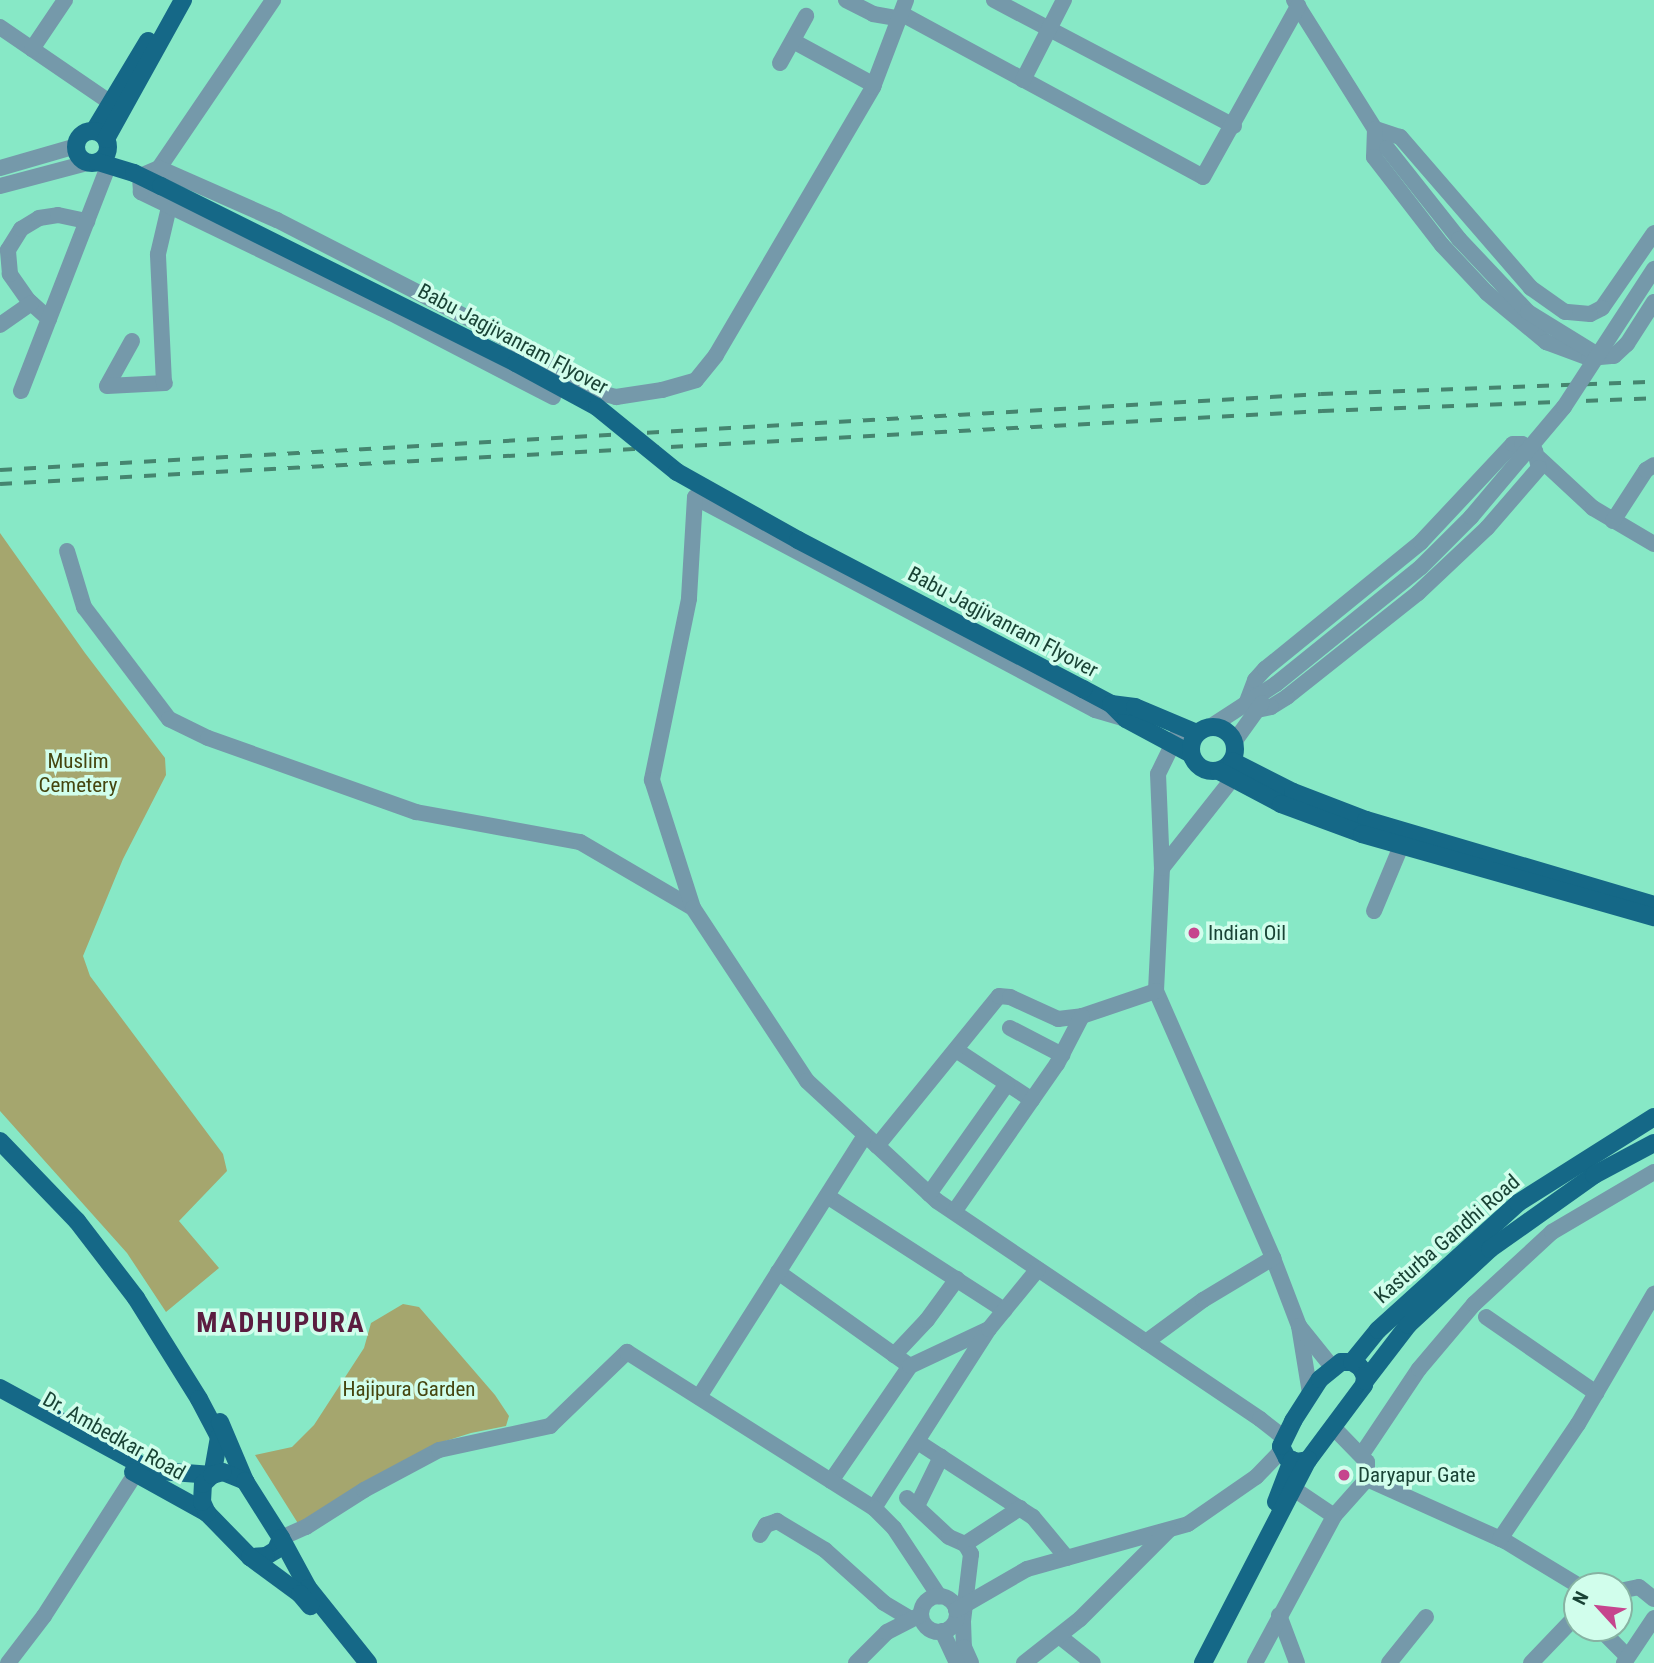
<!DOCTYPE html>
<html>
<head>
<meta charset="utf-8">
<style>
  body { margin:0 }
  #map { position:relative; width:1654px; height:1663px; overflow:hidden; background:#87e8c6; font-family:"Roboto Condensed",sans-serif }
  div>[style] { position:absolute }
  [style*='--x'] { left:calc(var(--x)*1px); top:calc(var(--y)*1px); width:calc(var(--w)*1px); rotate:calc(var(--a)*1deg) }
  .green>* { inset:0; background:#a5a66e }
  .minor>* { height:16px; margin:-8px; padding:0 8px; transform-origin:8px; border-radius:8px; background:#7599aa }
  .minor>.ring { margin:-8px; padding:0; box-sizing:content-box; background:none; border:16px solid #7599aa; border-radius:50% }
  .major>* { height:18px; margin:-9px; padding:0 9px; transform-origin:9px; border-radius:9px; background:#156887 }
  .major>.ring { margin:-9px; padding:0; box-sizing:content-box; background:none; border:18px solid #156887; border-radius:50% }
  .rail>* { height:3.5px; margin-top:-1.75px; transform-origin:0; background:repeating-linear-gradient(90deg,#45856f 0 12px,transparent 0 24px) }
  .minor-bridge>* { height:16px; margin:-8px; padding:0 8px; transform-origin:8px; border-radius:8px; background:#7599aa }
  .major-bridge>* { height:18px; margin:-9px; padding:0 9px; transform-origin:9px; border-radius:9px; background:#156887 }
  .dots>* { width:19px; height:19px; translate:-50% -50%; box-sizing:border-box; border:4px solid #d1feec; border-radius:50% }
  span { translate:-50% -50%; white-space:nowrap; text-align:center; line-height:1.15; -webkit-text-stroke:7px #d1feec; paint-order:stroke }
  .street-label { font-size:21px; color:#194335 }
  .park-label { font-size:21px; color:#45450f }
  .poi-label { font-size:21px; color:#194335 }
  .left { translate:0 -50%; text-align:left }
  .district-label { font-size:28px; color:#5b1d40; font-weight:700; letter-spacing:2px }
  .north { position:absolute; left:1563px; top:1572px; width:70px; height:70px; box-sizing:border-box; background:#d1feec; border:2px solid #87b3a3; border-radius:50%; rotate:297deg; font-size:19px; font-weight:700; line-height:28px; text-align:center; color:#194335 }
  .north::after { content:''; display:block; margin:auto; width:24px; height:32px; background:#c6458e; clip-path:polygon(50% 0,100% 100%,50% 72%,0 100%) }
</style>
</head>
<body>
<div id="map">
  <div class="green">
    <i style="clip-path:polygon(0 533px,85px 653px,165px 758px,166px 775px,123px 859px,83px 956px,90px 976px,223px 1154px,227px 1171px,179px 1221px,219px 1268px,166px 1312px,127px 1253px,0 1111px)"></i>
    <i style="clip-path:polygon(403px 1304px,419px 1307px,495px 1395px,509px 1416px,506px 1426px,471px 1433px,436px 1444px,299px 1525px,255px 1455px,292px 1447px,314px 1425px,364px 1348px,371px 1323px)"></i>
  </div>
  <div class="minor">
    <i style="--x:846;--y:0;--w:30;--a:27"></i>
    <i style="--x:873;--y:14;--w:27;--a:10"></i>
    <i style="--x:994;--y:0;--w:271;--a:27.7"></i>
    <i style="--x:1294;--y:0;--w:162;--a:57.9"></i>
    <i style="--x:902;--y:14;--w:342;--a:28.4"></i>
    <i style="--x:1203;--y:177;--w:196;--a:-60.9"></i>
    <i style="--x:0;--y:27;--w:135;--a:34.4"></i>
    <i style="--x:793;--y:41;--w:92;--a:28.5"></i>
    <i style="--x:32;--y:49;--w:59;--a:-56"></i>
    <i style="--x:780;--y:63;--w:54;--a:-61"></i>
    <i style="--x:1023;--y:80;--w:90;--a:-62.9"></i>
    <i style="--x:0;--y:168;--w:79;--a:-16.1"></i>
    <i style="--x:159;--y:168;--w:203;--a:-55.8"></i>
    <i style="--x:0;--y:186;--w:90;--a:-14.8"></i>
    <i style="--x:1654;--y:233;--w:91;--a:124.7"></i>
    <i style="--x:1602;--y:308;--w:13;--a:153"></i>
    <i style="--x:1590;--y:314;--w:25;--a:-175"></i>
    <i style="--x:1565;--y:312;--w:42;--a:-144.8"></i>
    <i style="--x:1531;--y:288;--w:200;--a:-130.9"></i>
    <i style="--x:1400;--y:137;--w:26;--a:-162"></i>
    <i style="--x:1375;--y:129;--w:28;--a:92"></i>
    <i style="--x:1374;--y:157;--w:111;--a:52.3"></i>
    <i style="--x:1442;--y:245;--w:66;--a:46.8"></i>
    <i style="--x:1487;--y:293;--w:77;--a:39.7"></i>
    <i style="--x:1546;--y:342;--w:46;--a:20.4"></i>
    <i style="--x:1589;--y:358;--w:25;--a:-5"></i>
    <i style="--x:1614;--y:356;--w:18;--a:-43"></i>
    <i style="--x:1627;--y:344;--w:50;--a:-57.3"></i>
    <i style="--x:49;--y:319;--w:28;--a:-138"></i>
    <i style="--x:28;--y:300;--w:32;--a:-125"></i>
    <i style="--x:10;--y:274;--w:24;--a:-95"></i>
    <i style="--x:8;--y:250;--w:25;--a:-58"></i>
    <i style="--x:21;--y:229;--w:21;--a:-31"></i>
    <i style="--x:39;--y:218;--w:19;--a:-9"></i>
    <i style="--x:58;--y:215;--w:30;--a:12"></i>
    <i style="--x:0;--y:325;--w:38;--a:-35"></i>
    <i style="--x:132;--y:341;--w:51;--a:119.1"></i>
    <i style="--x:107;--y:386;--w:58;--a:-3"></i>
    <i style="--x:164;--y:383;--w:129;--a:-92.7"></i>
    <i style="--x:158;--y:254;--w:48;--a:-76.8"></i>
    <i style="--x:21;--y:391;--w:240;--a:-68.8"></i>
    <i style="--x:553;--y:397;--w:182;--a:-152.6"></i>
    <i style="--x:391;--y:313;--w:278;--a:-154.2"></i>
    <i style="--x:141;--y:192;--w:16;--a:-94"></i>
    <i style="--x:140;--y:176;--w:21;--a:-23"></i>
    <i style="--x:159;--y:168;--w:129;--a:23.8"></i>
    <i style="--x:277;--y:220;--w:236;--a:27.2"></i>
    <i style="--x:487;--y:328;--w:131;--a:29.7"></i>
    <i style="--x:601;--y:393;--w:16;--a:15"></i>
    <i style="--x:616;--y:397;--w:47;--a:-8.7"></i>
    <i style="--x:662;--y:390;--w:35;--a:-16"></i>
    <i style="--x:696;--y:380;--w:32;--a:-51"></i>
    <i style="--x:716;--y:355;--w:311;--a:-59.6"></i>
    <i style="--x:873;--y:87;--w:93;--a:-69.2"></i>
    <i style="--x:1539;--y:458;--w:74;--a:42.8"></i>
    <i style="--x:1593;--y:508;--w:71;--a:30.5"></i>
    <i style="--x:1613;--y:521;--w:61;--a:-57.1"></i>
    <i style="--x:1646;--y:470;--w:9;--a:-32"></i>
    <i style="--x:67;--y:551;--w:59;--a:73.1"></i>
    <i style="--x:84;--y:607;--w:141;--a:52.8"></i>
    <i style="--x:169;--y:719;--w:43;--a:26"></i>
    <i style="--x:208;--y:738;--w:221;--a:19.6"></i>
    <i style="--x:416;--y:812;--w:167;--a:10.4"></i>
    <i style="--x:580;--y:842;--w:131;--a:30.3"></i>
    <i style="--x:1246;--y:704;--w:26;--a:-69"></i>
    <i style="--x:1255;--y:680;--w:15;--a:-48"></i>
    <i style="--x:1265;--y:669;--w:201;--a:-39.1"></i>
    <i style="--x:1421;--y:542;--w:134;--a:-46.8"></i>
    <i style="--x:1513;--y:444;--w:9;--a:0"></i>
    <i style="--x:1522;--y:444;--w:15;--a:28"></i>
    <i style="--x:1535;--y:451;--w:17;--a:77"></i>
    <i style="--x:1539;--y:468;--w:79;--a:130.9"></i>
    <i style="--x:1487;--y:528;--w:95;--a:136.7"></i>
    <i style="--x:1418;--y:593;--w:167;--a:141.6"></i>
    <i style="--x:1287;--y:697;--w:19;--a:148"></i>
    <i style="--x:1271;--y:707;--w:14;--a:168"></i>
    <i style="--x:1126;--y:719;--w:32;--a:-164"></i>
    <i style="--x:1095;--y:710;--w:453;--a:-152"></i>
    <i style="--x:695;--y:497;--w:102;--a:93.4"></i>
    <i style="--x:689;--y:599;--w:185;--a:101.6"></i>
    <i style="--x:652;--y:780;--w:134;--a:72.2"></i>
    <i style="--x:693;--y:908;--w:207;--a:56.6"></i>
    <i style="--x:807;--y:1081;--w:177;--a:42.7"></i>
    <i style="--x:937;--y:1201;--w:390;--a:34"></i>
    <i style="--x:1260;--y:1419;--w:31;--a:38"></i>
    <i style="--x:1181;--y:727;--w:52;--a:116.1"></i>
    <i style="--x:1158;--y:774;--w:94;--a:87.6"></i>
    <i style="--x:1162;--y:868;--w:123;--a:92.8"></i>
    <i style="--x:1156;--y:991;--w:292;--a:66.3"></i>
    <i style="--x:1273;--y:1258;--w:73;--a:69.1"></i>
    <i style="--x:1299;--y:1326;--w:68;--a:80.7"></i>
    <i style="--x:1210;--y:727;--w:79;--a:-33.1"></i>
    <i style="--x:1234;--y:742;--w:48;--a:-54.3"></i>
    <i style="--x:1162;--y:868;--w:127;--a:-51.7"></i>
    <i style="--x:1374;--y:911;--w:70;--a:-67.4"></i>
    <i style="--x:1010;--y:1028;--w:59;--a:27.4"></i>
    <i style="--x:956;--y:1050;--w:91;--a:33.3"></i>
    <i style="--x:877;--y:1146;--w:193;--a:-50.9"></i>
    <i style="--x:999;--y:996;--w:11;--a:5"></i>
    <i style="--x:1010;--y:997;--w:53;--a:24.6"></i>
    <i style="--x:1058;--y:1019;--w:24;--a:-7"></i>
    <i style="--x:1082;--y:1016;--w:78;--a:-18.7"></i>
    <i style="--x:929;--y:1194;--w:135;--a:-54.7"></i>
    <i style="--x:827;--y:1196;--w:211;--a:32.8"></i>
    <i style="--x:954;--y:1212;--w:180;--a:-55.2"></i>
    <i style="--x:1057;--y:1064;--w:54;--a:-62.5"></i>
    <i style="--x:778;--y:1272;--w:162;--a:35.5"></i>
    <i style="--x:1486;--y:1317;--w:134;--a:34.6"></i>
    <i style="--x:1299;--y:1326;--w:53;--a:51.2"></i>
    <i style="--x:1146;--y:1342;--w:71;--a:-36.4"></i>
    <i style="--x:1203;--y:1300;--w:82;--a:-31"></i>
    <i style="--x:894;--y:1355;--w:48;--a:-46.7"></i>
    <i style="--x:927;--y:1320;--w:51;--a:-53.8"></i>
    <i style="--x:699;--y:1397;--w:310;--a:-57.6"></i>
    <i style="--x:924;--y:1446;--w:130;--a:33.1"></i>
    <i style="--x:1033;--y:1517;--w:53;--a:50.3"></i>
    <i style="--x:1362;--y:1454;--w:102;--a:-56.2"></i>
    <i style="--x:1419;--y:1369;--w:85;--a:-49.8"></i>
    <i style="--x:1474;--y:1304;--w:106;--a:-42.7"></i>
    <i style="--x:1552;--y:1232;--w:118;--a:-30.5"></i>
    <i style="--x:1367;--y:1479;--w:151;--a:24.2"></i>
    <i style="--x:1505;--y:1541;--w:87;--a:31.3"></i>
    <i style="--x:831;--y:1481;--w:140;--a:-55.5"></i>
    <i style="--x:910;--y:1366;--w:87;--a:-25.1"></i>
    <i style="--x:1285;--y:1483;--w:59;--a:34"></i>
    <i style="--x:1334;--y:1516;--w:50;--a:-48.3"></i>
    <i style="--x:1367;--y:1479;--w:17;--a:-90"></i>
    <i style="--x:1367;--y:1462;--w:49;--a:-134.2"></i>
    <i style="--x:907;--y:1498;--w:57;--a:42.9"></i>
    <i style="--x:949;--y:1537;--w:17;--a:24"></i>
    <i style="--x:965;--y:1544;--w:66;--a:-33.2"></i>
    <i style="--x:917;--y:1506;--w:55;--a:-63.9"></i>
    <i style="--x:874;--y:1508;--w:213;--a:-57.3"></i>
    <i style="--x:989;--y:1329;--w:77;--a:-50.8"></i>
    <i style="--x:760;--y:1535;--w:12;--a:-59"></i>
    <i style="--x:766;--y:1525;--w:12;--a:-20"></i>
    <i style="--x:777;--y:1521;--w:56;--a:31.1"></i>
    <i style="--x:825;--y:1550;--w:79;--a:41.9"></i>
    <i style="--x:884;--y:1603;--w:31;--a:31"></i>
    <i style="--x:281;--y:1538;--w:27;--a:-24"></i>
    <i style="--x:306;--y:1527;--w:69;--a:-32.5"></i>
    <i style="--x:364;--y:1490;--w:85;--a:-28.1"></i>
    <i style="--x:439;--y:1450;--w:114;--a:-12.2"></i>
    <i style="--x:550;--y:1426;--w:107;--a:-43.9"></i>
    <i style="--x:627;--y:1352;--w:292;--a:32.3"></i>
    <i style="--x:874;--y:1508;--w:28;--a:45"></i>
    <i style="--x:894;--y:1528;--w:82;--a:56.5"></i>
    <i style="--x:1500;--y:1539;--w:139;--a:-55.9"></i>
    <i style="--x:1578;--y:1424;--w:151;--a:-59.7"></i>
    <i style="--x:965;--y:1544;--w:12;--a:59"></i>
    <i style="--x:971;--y:1554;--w:67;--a:96.8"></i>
    <i style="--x:963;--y:1621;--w:26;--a:88"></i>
    <i style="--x:964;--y:1647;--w:17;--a:66"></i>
    <i style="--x:1619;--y:1591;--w:20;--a:-11"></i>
    <i style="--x:1639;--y:1587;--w:19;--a:39"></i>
    <i class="ring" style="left:921px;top:1596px;width:20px;height:20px"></i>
    <i style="--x:956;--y:1610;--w:82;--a:-30"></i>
    <i style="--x:1027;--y:1569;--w:167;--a:-15.6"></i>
    <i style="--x:1188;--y:1524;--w:83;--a:-34.7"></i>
    <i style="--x:1256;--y:1477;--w:36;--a:-46"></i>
    <i style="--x:1279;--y:1615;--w:51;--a:69.4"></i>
    <i style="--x:1599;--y:1628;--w:40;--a:45"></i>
    <i style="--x:942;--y:1631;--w:35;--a:65"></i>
    <i style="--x:1059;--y:1636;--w:43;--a:38.5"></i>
    <i style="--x:8;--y:1663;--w:59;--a:-52.5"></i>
    <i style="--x:44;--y:1616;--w:179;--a:-57.3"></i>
    <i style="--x:856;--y:1663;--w:44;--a:-45"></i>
    <i style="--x:887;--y:1632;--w:36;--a:-27"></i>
    <i style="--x:1024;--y:1663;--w:71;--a:-38.2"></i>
    <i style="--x:1080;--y:1619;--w:126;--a:-45"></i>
    <i style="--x:1255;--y:1663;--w:167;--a:-61.7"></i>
    <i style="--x:1389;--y:1663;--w:59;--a:-51.2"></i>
    <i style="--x:1531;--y:1663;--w:66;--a:-46.2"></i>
    <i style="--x:1624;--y:1663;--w:54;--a:-56.3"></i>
  </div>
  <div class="major">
    <i style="--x:94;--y:131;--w:105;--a:-59"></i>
    <i class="ring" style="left:76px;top:131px;width:14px;height:14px"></i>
    <i style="--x:106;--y:139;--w:159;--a:-61"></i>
    <i style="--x:98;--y:162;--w:38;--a:17"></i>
    <i style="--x:134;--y:173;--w:30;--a:26"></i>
    <i style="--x:1083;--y:689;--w:32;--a:28"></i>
    <i style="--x:1111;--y:704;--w:21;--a:45"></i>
    <i style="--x:1126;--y:719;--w:74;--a:28.3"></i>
    <i style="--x:1111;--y:704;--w:24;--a:7"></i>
    <i style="--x:1135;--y:707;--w:67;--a:22.8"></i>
    <i class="ring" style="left:1191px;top:727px;width:26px;height:26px"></i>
    <i style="--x:1232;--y:761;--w:68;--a:26.9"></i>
    <i style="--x:1293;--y:792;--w:78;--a:21"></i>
    <i style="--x:1366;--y:820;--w:300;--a:16.4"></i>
    <i style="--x:1219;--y:771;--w:70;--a:28"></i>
    <i style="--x:1281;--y:804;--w:86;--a:20.3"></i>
    <i style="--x:1362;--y:834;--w:304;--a:15.9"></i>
    <i style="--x:0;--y:1141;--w:111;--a:46.1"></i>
    <i style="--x:77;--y:1221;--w:97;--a:52.5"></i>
    <i style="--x:136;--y:1298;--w:119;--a:58"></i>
    <i style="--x:199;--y:1399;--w:43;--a:62.2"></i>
    <i style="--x:219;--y:1437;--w:39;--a:100"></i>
    <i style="--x:212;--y:1475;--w:53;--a:-175.7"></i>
    <i style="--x:159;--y:1471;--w:19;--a:-162"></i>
    <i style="--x:141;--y:1465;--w:161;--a:-151.4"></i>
    <i style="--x:1341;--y:1362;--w:11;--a:0"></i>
    <i style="--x:1352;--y:1362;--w:9;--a:32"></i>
    <i style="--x:1360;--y:1367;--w:10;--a:61"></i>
    <i style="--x:1365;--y:1376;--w:9;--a:96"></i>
    <i style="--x:1364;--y:1385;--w:94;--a:126.7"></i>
    <i style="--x:1308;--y:1460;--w:11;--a:170"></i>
    <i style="--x:1297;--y:1462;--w:11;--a:-158"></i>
    <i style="--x:1287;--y:1458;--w:13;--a:-117"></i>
    <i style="--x:1281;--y:1446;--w:28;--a:-64"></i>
    <i style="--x:1293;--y:1421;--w:50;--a:-57.3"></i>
    <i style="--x:1320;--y:1379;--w:27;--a:-39"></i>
    <i style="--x:1352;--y:1362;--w:41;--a:-50.9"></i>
    <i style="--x:1378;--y:1330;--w:189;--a:-42.2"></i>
    <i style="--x:1518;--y:1203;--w:161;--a:-32.3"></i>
    <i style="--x:1365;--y:1381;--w:71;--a:-52.5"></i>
    <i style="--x:1408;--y:1325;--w:112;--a:-42.8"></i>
    <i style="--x:1490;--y:1249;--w:128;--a:-35.4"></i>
    <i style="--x:1594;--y:1175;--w:68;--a:-28.1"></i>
    <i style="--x:220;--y:1422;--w:64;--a:67"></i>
    <i style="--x:133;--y:1472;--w:85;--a:29"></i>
    <i style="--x:223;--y:1472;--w:24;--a:22"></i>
    <i style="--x:245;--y:1481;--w:67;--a:57.7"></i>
    <i style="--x:281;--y:1538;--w:13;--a:113"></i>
    <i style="--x:276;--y:1550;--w:12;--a:149"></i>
    <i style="--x:266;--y:1556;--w:16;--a:176"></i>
    <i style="--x:250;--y:1557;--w:62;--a:-134.3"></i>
    <i style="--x:207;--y:1513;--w:12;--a:-114"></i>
    <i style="--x:202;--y:1502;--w:18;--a:-87"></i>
    <i style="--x:203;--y:1484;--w:13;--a:-45"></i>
    <i style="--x:212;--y:1475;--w:11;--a:-15"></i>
    <i style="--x:1276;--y:1502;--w:45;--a:-69.1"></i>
    <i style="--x:281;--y:1538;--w:57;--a:61.6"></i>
    <i style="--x:308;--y:1588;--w:96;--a:51.3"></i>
    <i style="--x:250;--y:1557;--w:62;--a:36.5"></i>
    <i style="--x:300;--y:1594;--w:16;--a:50"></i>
    <i style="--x:1203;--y:1663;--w:229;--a:-62.7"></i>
  </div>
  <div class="rail">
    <i style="--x:0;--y:470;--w:1323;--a:-3.29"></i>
    <i style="--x:1321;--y:394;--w:333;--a:-2.1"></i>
    <i style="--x:0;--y:484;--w:1324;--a:-3.16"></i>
    <i style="--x:1322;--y:411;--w:332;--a:-2.2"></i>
  </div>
  <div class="minor-bridge">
    <i style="--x:1387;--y:148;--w:116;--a:51.6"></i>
    <i style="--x:1459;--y:239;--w:100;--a:46.6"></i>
    <i style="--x:1528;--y:312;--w:82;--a:31.6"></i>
    <i style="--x:1276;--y:684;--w:186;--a:-38.9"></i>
    <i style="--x:1421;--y:567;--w:71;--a:-45"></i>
    <i style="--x:1471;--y:517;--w:144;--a:-49.8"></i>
    <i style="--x:1564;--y:407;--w:165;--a:-56.9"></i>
  </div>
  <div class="major-bridge">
    <i style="--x:161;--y:186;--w:397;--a:26.5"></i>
    <i style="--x:516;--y:363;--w:92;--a:28.5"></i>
    <i style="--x:597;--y:407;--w:103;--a:39.1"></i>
    <i style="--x:677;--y:472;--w:139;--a:29.3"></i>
    <i style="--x:798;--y:540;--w:322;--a:27.6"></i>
  </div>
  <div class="dots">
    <i style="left:1194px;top:933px;background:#c6458e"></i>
    <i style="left:1344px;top:1475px;background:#c6458e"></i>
  </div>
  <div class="street-label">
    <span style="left:513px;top:339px;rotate:28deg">Babu Jagjivanram Flyover</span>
    <span style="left:1003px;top:622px;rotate:28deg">Babu Jagjivanram Flyover</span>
    <span style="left:1447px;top:1239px;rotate:-41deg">Kasturba Gandhi Road</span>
    <span style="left:114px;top:1436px;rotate:29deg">Dr. Ambedkar Road</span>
  </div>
  <div class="park-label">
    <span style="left:78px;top:773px">Muslim<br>Cemetery</span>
    <span style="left:409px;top:1389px">Hajipura Garden</span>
  </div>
  <div class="poi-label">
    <span class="left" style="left:1208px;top:933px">Indian Oil</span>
    <span class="left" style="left:1358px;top:1475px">Daryapur Gate</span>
  </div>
  <div class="district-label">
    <span style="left:281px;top:1323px">MADHUPURA</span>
  </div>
  <div class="north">N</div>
</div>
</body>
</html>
